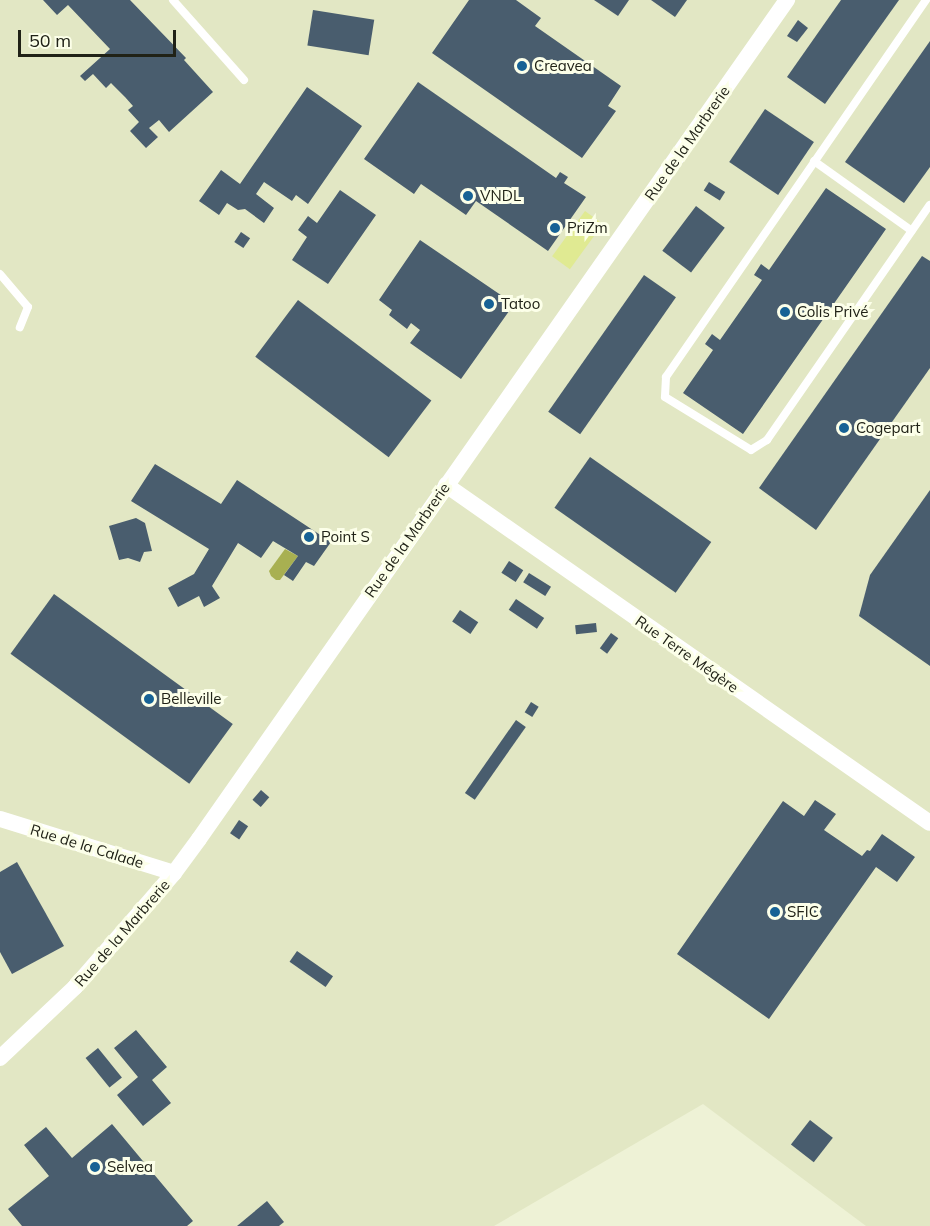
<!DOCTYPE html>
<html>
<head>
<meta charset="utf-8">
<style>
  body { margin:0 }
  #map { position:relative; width:930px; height:1226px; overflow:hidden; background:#eef2d6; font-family:Mulish,sans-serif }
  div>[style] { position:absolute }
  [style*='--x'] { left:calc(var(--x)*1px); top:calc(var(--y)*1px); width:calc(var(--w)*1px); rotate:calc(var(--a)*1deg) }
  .built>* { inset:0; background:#e2e7c4 }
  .green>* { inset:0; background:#e0ea92; transform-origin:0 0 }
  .water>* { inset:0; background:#a8b051 }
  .building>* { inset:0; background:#495d6e; transform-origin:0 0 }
  .lane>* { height:8px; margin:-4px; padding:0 4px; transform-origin:4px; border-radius:4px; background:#fff }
  .street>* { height:16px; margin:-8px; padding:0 8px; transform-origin:8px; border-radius:8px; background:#fff }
  .dots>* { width:16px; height:16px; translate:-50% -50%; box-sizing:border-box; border:3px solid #fcffe9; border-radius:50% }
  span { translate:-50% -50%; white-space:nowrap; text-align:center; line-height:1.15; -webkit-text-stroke:6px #fcffe9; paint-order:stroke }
  .poi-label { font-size:15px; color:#202217 }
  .left { translate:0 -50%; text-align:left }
  .street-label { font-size:15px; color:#202217 }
  .scale { position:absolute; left:18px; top:30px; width:158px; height:27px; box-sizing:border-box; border:3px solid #202217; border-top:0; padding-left:8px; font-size:18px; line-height:21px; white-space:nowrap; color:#202217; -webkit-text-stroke:4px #fcffe9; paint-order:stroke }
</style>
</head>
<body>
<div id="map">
  <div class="built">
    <i style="clip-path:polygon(0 0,930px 0,930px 1226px,866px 1226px,703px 1104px,494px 1226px,0 1226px)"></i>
  </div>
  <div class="green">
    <i style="left:585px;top:211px;width:22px;height:56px;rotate:36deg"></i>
  </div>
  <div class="water">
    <i style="clip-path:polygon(285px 549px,298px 556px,280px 580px,276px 580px,271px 576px,269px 571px)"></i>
  </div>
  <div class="building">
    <i style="clip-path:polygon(43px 0,130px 0,186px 58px,184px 60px,213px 92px,169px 132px,159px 120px,149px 128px,158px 137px,146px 148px,130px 131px,139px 122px,128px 110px,133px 106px,125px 97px,111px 83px,106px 88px,93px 74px,85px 81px,80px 76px,110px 49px,68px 5px,57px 15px)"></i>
    <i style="clip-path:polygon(469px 0,516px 0,541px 18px,535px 26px,621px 86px,608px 106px,616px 111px,582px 158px,432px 53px)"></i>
    <i style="clip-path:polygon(594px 0,629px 0,618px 16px)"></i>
    <i style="clip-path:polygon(651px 0,687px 0,675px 17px)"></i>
    <i style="clip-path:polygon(841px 0,899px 0,825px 104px,787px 77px)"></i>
    <i style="left:313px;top:10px;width:62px;height:36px;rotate:9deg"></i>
    <i style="clip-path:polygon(798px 20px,808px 28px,797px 42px,787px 36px)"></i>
    <i style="clip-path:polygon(930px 41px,930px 167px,904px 203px,845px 162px)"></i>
    <i style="clip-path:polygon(418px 82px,556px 178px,560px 172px,568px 177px,564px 183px,586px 197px,548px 251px,476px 201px,466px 215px,421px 184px,414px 194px,364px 159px)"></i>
    <i style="clip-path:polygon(307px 87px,362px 126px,308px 204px,296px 195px,292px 201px,264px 182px,256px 194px,274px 208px,264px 223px,245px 209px,238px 210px,227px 203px,219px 215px,199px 201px,221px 170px,240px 184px)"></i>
    <i style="left:765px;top:109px;width:59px;height:64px;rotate:34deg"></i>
    <i style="left:709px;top:182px;width:19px;height:10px;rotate:32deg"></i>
    <i style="clip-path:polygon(826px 188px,886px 229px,743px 434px,683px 393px,713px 350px,705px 344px,712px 334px,720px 340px,762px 280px,754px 275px,761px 264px,769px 270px)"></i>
    <i style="clip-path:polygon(340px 190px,376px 215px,328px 284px,292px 260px,307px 237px,298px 230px,308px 216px,317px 223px)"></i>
    <i style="left:696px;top:206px;width:36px;height:56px;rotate:37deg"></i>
    <i style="left:241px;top:232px;width:11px;height:12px;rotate:34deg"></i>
    <i style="clip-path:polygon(420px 240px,514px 304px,461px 379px,410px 343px,420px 330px,411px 323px,407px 329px,389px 315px,392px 310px,379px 300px)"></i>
    <i style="clip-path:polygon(922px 256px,930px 261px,930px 368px,816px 530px,759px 488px)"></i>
    <i style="left:644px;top:275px;width:39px;height:167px;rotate:35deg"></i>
    <i style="left:298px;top:300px;width:167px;height:71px;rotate:37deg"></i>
    <i style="left:590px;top:457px;width:148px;height:62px;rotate:35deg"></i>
    <i style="clip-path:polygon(155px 464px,221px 504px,237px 480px,331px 542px,314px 566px,306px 562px,293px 581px,284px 575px,298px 556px,273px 541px,261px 558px,238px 543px,212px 586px,220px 598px,204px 607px,199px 596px,178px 607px,168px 588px,194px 574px,209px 549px,131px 501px)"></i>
    <i style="clip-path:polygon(930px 490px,930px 666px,859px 616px,870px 575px)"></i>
    <i style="clip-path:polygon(136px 518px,145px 523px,152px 551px,144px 552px,140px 562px,128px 558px,119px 560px,109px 526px)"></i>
    <i style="left:509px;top:561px;width:17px;height:14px;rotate:33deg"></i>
    <i style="left:529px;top:573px;width:26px;height:11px;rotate:32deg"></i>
    <i style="left:54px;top:594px;width:221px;height:74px;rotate:36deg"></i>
    <i style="left:516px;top:599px;width:34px;height:13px;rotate:34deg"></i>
    <i style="left:460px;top:610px;width:22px;height:14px;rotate:34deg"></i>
    <i style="left:596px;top:623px;width:9px;height:21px;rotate:84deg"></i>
    <i style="left:611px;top:633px;width:9px;height:19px;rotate:36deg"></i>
    <i style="left:531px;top:702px;width:9px;height:12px;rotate:32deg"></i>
    <i style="left:516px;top:720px;width:12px;height:89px;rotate:35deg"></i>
    <i style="left:261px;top:790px;width:11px;height:13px;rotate:41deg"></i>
    <i style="clip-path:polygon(815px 800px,836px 814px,824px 830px,862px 856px,867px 850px,870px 851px,882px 834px,915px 857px,897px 882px,876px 867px,769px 1019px,677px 954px,783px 801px,804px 816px)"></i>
    <i style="left:239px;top:820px;width:11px;height:16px;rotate:34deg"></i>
    <i style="clip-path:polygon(17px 862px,64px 946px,12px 974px,0 952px,0 872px)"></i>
    <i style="left:297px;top:951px;width:44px;height:13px;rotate:35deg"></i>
    <i style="clip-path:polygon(136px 1030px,167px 1067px,152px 1080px,171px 1103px,143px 1126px,117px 1095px,138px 1077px,114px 1048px)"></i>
    <i style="left:98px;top:1048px;width:38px;height:16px;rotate:51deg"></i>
    <i style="left:810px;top:1120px;width:29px;height:31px;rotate:38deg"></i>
    <i style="clip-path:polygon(112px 1124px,193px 1221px,187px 1226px,22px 1226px,8px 1209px,49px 1176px,24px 1145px,46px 1127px,72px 1158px)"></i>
    <i style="clip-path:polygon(267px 1201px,284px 1222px,279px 1226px,237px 1226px)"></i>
  </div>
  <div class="lane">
    <i style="--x:173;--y:0;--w:107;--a:48.4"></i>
    <i style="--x:926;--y:0;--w:458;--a:124.6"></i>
    <i style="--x:666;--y:377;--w:20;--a:93"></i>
    <i style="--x:665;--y:397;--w:101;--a:31.6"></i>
    <i style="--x:751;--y:450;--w:19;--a:-32"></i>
    <i style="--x:767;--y:440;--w:286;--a:-55.3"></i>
    <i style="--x:814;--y:161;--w:120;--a:35.5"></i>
    <i style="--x:0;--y:274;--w:43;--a:49.7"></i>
    <i style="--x:28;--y:307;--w:22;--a:112"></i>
  </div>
  <div class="street">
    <i style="--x:446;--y:485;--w:590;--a:34.93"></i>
    <i style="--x:0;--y:819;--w:182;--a:17.2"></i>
    <i style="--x:0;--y:1058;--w:103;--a:-43.4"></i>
    <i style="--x:75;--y:987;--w:151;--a:-49"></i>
    <i style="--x:174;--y:873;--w:42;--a:-53.7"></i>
    <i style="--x:199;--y:839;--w:1025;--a:-54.98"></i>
  </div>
  <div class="dots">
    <i style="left:522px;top:66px;background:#176295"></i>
    <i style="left:468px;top:196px;background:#176295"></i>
    <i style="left:555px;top:228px;background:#176295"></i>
    <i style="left:489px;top:304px;background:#176295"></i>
    <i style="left:785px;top:312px;background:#176295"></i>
    <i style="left:844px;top:428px;background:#176295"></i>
    <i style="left:309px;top:537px;background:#176295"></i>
    <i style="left:149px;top:699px;background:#176295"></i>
    <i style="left:775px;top:912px;background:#176295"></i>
    <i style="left:95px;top:1167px;background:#176295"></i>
  </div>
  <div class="poi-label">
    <span class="left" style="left:534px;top:66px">Creavea</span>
    <span class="left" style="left:480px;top:196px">VNDL</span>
    <span class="left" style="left:567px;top:228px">PriZm</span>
    <span class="left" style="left:501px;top:304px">Tatoo</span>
    <span class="left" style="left:797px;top:312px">Colis Privé</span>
    <span class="left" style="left:856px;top:428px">Cogepart</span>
    <span class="left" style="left:321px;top:537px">Point S</span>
    <span class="left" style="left:161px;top:699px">Belleville</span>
    <span class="left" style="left:787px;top:912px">SFIC</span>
    <span class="left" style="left:107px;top:1167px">Selvea</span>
  </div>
  <div class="street-label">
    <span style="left:687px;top:143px;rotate:-55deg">Rue de la Marbrerie</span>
    <span style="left:407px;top:540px;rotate:-55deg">Rue de la Marbrerie</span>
    <span style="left:687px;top:654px;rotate:35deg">Rue Terre Mégère</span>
    <span style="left:87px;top:846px;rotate:17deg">Rue de la Calade</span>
    <span style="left:122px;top:933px;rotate:-49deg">Rue de la Marbrerie</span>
  </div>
  <div class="scale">50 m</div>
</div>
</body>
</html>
